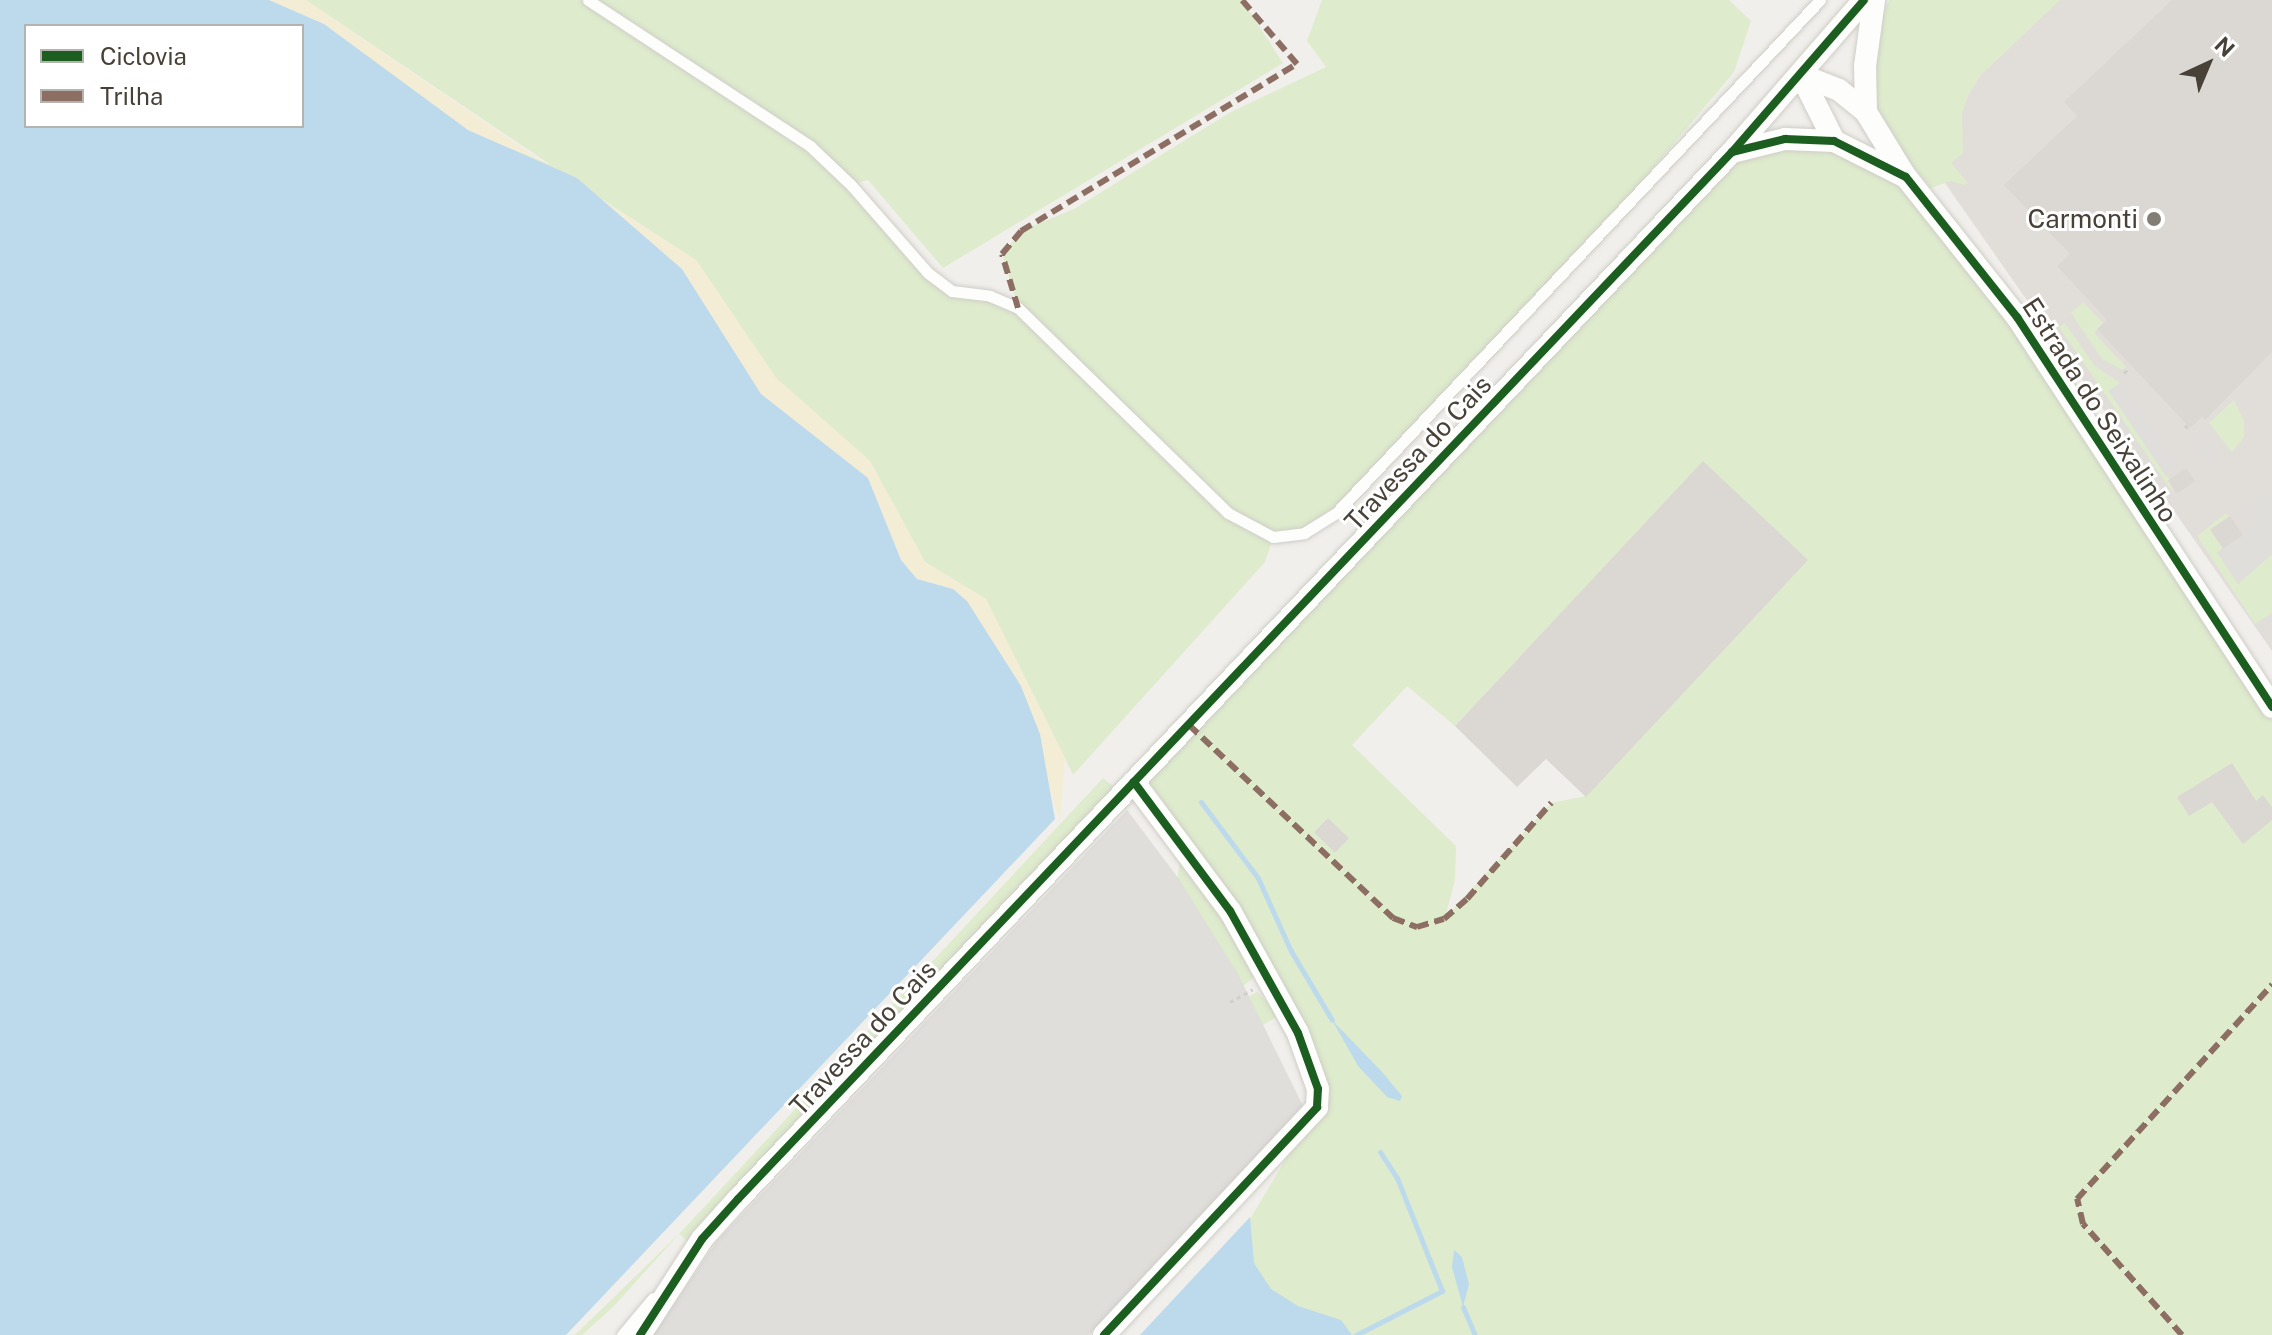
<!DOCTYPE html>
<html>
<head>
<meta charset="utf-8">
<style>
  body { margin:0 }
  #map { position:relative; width:2272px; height:1335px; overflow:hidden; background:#f1efeb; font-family:"Public Sans",sans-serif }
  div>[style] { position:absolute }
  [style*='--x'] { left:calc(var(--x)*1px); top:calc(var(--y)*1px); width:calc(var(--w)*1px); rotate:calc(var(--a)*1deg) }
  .industrial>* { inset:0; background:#e1ded9 }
  .green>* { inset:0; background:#deebcc }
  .sand>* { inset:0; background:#f4edd6 }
  .parking>* { inset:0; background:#e0dedb; transform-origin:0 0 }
  .water>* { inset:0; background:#bddaed }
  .stream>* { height:5px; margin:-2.5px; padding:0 2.5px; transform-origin:2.5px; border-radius:2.5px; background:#bddaed }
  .building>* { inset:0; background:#dbd8d3; transform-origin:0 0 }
  .path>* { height:3px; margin-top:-1.5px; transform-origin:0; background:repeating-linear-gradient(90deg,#d1cfcc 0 4px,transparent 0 8px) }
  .roads { filter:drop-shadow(0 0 2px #cfcdc8) drop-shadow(0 0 2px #cfcdc8) }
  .lane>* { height:11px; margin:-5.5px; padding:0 5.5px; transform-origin:5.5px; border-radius:5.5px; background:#fdfdfc }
  .street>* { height:22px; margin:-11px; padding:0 11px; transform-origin:11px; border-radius:11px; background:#fdfdfc }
  .quiet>* { height:6px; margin-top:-3px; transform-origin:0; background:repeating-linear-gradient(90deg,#8d6e63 0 12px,transparent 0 18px) }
  .cycleway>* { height:8px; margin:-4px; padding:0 4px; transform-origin:4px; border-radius:4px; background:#1b5e20 }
  .dots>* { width:22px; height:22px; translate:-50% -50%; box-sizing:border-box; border:4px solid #fff; border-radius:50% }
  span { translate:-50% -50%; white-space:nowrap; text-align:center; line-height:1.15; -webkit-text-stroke:6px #fff; paint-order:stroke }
  .poi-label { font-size:26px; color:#474137 }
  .right { translate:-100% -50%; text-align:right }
  .street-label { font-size:26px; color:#474137 }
  .legend { position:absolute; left:24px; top:24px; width:280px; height:104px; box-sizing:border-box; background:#fff; border:2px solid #b5b3af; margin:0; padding:10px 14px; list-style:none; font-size:24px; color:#474137 }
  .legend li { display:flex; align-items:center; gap:16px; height:40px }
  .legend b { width:40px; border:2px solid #b5b3af }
  .north { position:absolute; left:2168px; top:24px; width:80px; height:80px; -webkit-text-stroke:6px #fff; paint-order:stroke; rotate:44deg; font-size:22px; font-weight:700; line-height:32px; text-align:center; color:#474137 }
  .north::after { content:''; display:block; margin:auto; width:28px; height:36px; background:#474137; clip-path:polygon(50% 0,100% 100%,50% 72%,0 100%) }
</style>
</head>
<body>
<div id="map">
  <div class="industrial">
    <i style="clip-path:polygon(1908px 0,2272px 0,2272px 651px,1896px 113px)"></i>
  </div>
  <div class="green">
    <i style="clip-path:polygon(evenodd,0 0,266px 0,467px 131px,551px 165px,306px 0,1242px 0,1283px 63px,943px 268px,868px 180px,852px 184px,952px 291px,1018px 306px,1002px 254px,1021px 231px,1074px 209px,1229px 113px,1326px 67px,1307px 41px,1322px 0,1729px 0,1751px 21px,1734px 72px,1582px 252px,1336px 513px,1304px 533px,1273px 538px,1265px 562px,1073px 775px,986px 599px,925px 562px,870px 461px,776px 378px,696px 260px,597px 196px,252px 1335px,0 0,26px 26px,302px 26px,302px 126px,26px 126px,26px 26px)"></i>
    <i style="clip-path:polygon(1889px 0,2060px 0,1981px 75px,1969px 94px,1962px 113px,1963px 153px,1951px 163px,1968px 183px,1964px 185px,1951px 181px,1931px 188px,1897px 148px,1875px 107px,1876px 32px)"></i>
    <i style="clip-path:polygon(evenodd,1834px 141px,1906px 177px,2017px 317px,2272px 707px,2272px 1335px,1141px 1335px,1250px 1219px,1317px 1107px,1298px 1033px,1134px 782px,1732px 152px,1834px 141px,1703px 462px,1586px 796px,1551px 803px,1445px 918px,1455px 880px,1456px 846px,1352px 745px,1407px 686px,1455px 726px,1703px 462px)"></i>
    <i style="clip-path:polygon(2083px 302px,2103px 323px,2094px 333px,2126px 367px,2122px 370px,2102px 359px,2071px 313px)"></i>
    <i style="clip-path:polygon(2065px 323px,2094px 365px,2120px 383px,2109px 391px,2169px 479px,2173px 493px,2059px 327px)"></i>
    <i style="clip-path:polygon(2234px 400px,2244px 421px,2244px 437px,2232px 452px,2209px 423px)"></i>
    <i style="clip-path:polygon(2225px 514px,2230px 516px,2211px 529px,2223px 549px,2217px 552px,2238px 584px,2272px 554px,2272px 613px,2255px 624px,2197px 536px)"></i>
    <i style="clip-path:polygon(1103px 778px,1115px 788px,689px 1242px,679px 1234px,613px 1307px,582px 1335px,575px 1335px,679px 1234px)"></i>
    <i style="clip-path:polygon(1180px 857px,1226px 917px,1256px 976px,1236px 991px,1177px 886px)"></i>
    <i style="clip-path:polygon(1258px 992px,1279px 1016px,1255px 1029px,1240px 1000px)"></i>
  </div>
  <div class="sand">
    <i style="clip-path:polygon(269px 0,306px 0,542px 161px,467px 131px,324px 24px)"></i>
    <i style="clip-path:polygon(601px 199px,696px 260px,776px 378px,870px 461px,925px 562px,986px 599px,1065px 758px,1060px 824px,1021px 686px,967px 601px,953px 589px,917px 579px,901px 560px,868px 478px,760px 394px,682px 269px)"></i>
  </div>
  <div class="parking">
    <i style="left:2120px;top:383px;width:103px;height:14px;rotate:56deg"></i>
    <i style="left:2198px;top:428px;width:40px;height:13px;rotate:51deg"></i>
    <i style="clip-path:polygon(2272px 491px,2272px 554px,2238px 584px,2217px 552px,2253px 528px,2241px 510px)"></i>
    <i style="clip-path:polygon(1127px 810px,1179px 879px,1238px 974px,1304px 1108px,1089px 1335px,653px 1335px,717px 1241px)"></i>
  </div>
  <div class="water">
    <i style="clip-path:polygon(evenodd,0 0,269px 0,324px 24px,468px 130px,577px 178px,682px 269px,761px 394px,868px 478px,901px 560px,917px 579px,953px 589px,967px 601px,1021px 686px,1040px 734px,1055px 819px,566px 1335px,0 1335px,0 0,26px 26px,302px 26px,302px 126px,26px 126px,26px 26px)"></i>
    <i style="clip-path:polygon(1332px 1020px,1383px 1073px,1402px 1096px,1400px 1101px,1387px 1097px,1358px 1066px)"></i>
    <i style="clip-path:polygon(1250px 1217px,1254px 1263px,1271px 1289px,1298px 1306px,1341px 1320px,1352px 1335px,1140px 1335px)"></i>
    <i style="clip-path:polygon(1454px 1250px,1462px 1257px,1469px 1284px,1463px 1307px,1452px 1267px)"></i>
  </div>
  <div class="stream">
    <i style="--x:1201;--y:802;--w:95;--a:53.1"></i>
    <i style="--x:1258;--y:878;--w:80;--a:65.7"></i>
    <i style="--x:1291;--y:951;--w:80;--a:59.3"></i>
    <i style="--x:1463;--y:1307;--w:30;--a:67"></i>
    <i style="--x:1356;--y:1335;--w:97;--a:-27.1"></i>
    <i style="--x:1442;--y:1291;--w:122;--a:-111.7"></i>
    <i style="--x:1397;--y:1178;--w:31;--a:-123"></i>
  </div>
  <div class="building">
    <i style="clip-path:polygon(2172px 0,2272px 0,2272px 352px,2205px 420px,2202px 417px,2190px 428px,2097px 329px,2107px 320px,2057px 266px,2070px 254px,2004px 185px,2077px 116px,2064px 102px)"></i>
    <i style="clip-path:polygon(1703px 461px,1808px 560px,1586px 797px,1546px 759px,1517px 787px,1455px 726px)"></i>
    <i style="left:2186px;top:468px;width:16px;height:22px;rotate:55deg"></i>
    <i style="left:2230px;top:516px;width:23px;height:24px;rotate:56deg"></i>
    <i style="clip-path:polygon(2232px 763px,2256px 801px,2263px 795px,2272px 807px,2272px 820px,2243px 844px,2212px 802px,2189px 816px,2177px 797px)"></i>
    <i style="left:1328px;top:818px;width:29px;height:20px;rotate:44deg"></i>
  </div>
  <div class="path">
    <i style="--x:2124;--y:373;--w:6;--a:-45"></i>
    <i style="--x:2185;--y:425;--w:6;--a:51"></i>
    <i style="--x:1230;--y:1002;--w:26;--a:-29"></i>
  </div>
  <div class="roads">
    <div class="lane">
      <i style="--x:588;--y:0;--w:266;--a:33.3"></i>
      <i style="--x:810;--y:146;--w:57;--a:43.6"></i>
      <i style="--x:851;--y:185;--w:117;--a:48.8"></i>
      <i style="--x:928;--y:273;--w:30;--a:37"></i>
      <i style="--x:952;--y:291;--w:38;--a:7"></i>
      <i style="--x:990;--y:296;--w:30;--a:23"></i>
      <i style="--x:1018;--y:308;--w:293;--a:44.3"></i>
      <i style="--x:1228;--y:513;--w:51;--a:28.1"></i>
      <i style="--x:1273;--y:537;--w:31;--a:-7"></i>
      <i style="--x:1304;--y:533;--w:38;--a:-32"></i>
      <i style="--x:1336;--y:513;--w:705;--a:-46.67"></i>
      <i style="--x:622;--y:1335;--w:48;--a:-50"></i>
    </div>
    <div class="street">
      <i style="--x:1801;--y:75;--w:41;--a:21.5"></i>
      <i style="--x:1839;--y:90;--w:35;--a:39"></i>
      <i style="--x:1866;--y:112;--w:75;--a:58.6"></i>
      <i style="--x:1801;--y:75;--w:74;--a:63.4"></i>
      <i style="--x:1866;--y:112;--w:46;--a:-91.2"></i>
      <i style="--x:1865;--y:66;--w:67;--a:-82.2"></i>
      <i style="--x:1732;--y:152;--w:55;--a:-13.8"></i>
      <i style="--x:1785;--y:139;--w:49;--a:2.3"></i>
      <i style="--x:1834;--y:141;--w:80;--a:26.6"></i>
      <i style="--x:1906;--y:177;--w:179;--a:51.6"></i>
      <i style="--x:2017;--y:317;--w:466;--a:56.8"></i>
      <i style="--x:640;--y:1335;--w:114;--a:-57.1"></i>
      <i style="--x:702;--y:1239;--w:54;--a:-48"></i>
      <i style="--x:738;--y:1199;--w:1444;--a:-46.49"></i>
      <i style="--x:1732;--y:152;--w:201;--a:-49"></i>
      <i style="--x:1104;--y:1335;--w:312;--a:-46.9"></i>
      <i style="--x:1317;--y:1107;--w:18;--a:-87"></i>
      <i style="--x:1318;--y:1089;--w:59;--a:-109.7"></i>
      <i style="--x:1298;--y:1033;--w:140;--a:-119.1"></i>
      <i style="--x:1230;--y:911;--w:161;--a:-126.7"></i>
    </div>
  </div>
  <div class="quiet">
    <i style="--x:1018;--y:308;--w:56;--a:-106.5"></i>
    <i style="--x:1002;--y:254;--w:30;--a:-50"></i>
    <i style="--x:1021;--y:231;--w:323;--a:-31.2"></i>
    <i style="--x:1297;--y:64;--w:84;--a:-130.7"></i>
    <i style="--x:1189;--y:725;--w:281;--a:43.4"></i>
    <i style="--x:1393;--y:918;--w:26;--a:21"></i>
    <i style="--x:1417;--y:927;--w:28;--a:-17"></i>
    <i style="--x:1444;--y:919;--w:30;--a:-41"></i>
    <i style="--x:1467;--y:899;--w:128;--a:-48.8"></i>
    <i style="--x:2182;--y:1335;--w:149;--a:-131.7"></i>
    <i style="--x:2083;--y:1224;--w:26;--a:-103"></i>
    <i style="--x:2077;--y:1199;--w:290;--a:-47.7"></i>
  </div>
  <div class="cycleway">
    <i style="--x:1732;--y:152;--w:55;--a:-13.8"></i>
    <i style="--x:1785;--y:139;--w:49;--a:2.3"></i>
    <i style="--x:1834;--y:141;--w:80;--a:26.6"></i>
    <i style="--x:1906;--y:177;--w:179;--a:51.6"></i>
    <i style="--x:2017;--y:317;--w:466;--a:56.8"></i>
    <i style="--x:640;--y:1335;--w:114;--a:-57.1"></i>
    <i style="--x:702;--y:1239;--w:54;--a:-48"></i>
    <i style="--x:738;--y:1199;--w:1444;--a:-46.49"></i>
    <i style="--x:1732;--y:152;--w:201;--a:-49"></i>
    <i style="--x:1104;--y:1335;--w:312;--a:-46.9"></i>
    <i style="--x:1317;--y:1107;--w:18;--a:-87"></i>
    <i style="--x:1318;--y:1089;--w:59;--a:-109.7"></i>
    <i style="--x:1298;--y:1033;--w:140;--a:-119.1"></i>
    <i style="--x:1230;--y:911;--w:161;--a:-126.7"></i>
  </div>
  <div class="dots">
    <i style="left:2154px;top:219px;background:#827e76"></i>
  </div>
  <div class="poi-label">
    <span class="right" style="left:2138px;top:219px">Carmonti</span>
  </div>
  <div class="street-label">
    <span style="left:2100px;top:410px;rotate:57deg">Estrada do Seixalinho</span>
    <span style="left:1418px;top:453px;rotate:-47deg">Travessa do Cais</span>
    <span style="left:863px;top:1038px;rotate:-47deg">Travessa do Cais</span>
  </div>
  <ul class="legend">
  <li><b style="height:10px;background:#1b5e20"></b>Ciclovia</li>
  <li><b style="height:10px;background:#8d6e63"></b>Trilha</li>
  </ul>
  <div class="north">N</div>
</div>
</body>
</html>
